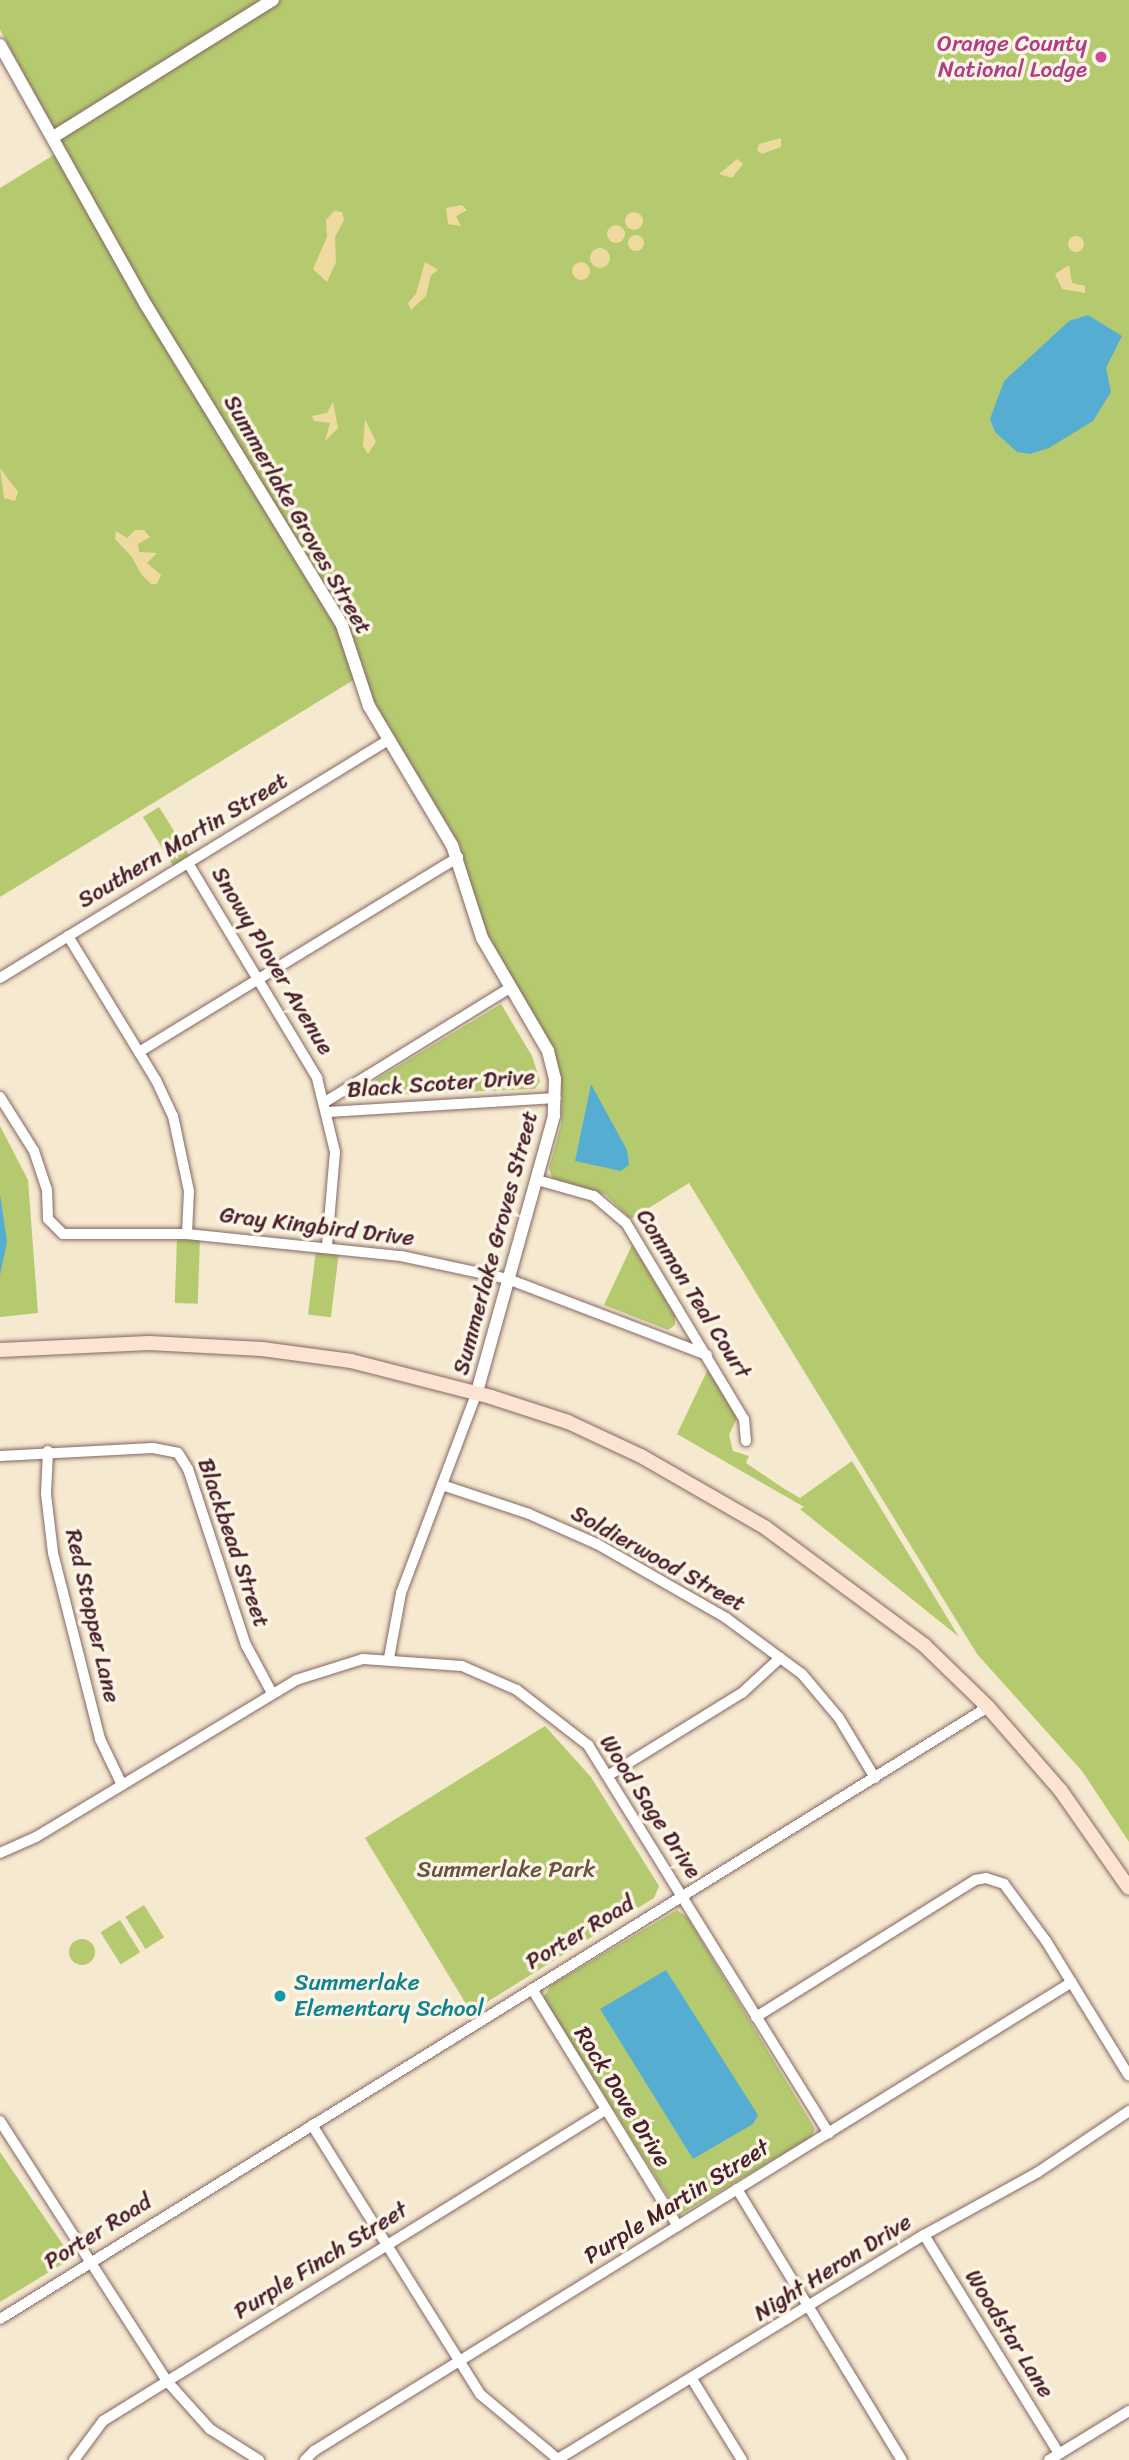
<!DOCTYPE html>
<html>
<head>
<meta charset="utf-8">
<style>
  body { margin:0 }
  #map { position:relative; width:1129px; height:2460px; overflow:hidden; background:#f5e9cf; font-family:Sriracha,sans-serif }
  div>[style] { position:absolute }
  [style*='--x'] { left:calc(var(--x)*1px); top:calc(var(--y)*1px); width:calc(var(--w)*1px); rotate:calc(var(--a)*1deg) }
  .green>* { inset:0; background:#b5ca6f; transform-origin:0 0 }
  .round { border-radius:50% }
  .sand>* { inset:0; background:#eeda9e }
  .water>* { inset:0; background:#55aed2 }
  .roads { filter:drop-shadow(0 0 2px #866664) drop-shadow(0 0 2px #866664) }
  .minor>* { height:10px; margin:-5px; padding:0 5px; transform-origin:5px; border-radius:5px; background:#fff }
  .tertiary>* { height:12px; margin:-6px; padding:0 6px; transform-origin:6px; border-radius:6px; background:#fff }
  .secondary>* { height:14px; margin:-7px; padding:0 7px; transform-origin:7px; border-radius:7px; background:#fde3d1 }
  .dots>* { width:19px; height:19px; translate:-50% -50%; box-sizing:border-box; border:4px solid #fcf5e5; border-radius:50% }
  span { translate:-50% -50%; white-space:nowrap; text-align:center; line-height:1.15; -webkit-text-stroke:7px #fcf5e5; paint-order:stroke }
  .hotel-label { font-size:23px; color:#b23c85 }
  .right { translate:-100% -50%; text-align:right }
  .street-label { font-size:23px; color:#4a1f2b }
  .park-label { font-size:23px; color:#6a523f }
  .culture-label { font-size:23px; color:#0d838f }
  .left { translate:0 -50%; text-align:left }
</style>
</head>
<body>
<div id="map">
  <div class="green">
    <i style="clip-path:polygon(0 0,1129px 0,1129px 1842px,1082px 1771px,977px 1654px,689px 1183px,631px 1219px,606px 1195px,552px 1178px,549px 1168px,561px 1125px,562px 1099px,553px 1048px,483px 927px,459px 844px,372px 701px,361px 661px,355px 679px,0 897px,0 188px,65px 148px,0 30px)"></i>
    <i style="left:159px;top:807px;width:57px;height:19px;rotate:58deg"></i>
    <i style="clip-path:polygon(501px 1004px,532px 1056px,540px 1081px,535px 1089px,361px 1096px,362px 1088px)"></i>
    <i style="clip-path:polygon(0 1126px,28px 1180px,38px 1313px,0 1317px)"></i>
    <i style="left:177px;top:1239px;width:23px;height:64px;rotate:2deg"></i>
    <i style="clip-path:polygon(632px 1245px,675px 1315px,675px 1325px,668px 1330px,604px 1305px)"></i>
    <i style="left:316px;top:1250px;width:23px;height:65px;rotate:7deg"></i>
    <i style="clip-path:polygon(708px 1369px,737px 1418px,729px 1435px,733px 1451px,749px 1456px,746px 1463px,783px 1488px,800px 1498px,852px 1461px,959px 1637px,800px 1509px,804px 1507px,677px 1434px)"></i>
    <i style="clip-path:polygon(545px 1726px,591px 1777px,659px 1886px,654px 1898px,471px 2012px,365px 1838px)"></i>
    <i style="left:144px;top:1905px;width:38px;height:22px;rotate:58deg"></i>
    <i style="clip-path:polygon(677px 1910px,688px 1918px,815px 2129px,811px 2137px,680px 2215px,543px 1998px,551px 1985px)"></i>
    <i style="left:120px;top:1920px;width:38px;height:23px;rotate:58deg"></i>
    <i class="round" style="left:69px;top:1939px;width:26px;height:26px"></i>
    <i style="clip-path:polygon(0 2152px,72px 2258px,0 2302px)"></i>
  </div>
  <div class="sand">
    <i style="clip-path:polygon(781px 138px,781px 147px,762px 154px,757px 150px,759px 144px)"></i>
    <i style="clip-path:polygon(737px 159px,743px 164px,732px 178px,719px 174px)"></i>
    <i style="clip-path:polygon(462px 205px,467px 210px,456px 216px,461px 226px,448px 224px,446px 208px)"></i>
    <i style="clip-path:polygon(334px 211px,342px 212px,344px 220px,335px 237px,336px 262px,327px 282px,313px 269px,327px 237px,326px 220px)"></i>
    <i class="round" style="left:625px;top:212px;width:18px;height:18px"></i>
    <i class="round" style="left:607px;top:225px;width:18px;height:18px"></i>
    <i class="round" style="left:628px;top:235px;width:16px;height:16px"></i>
    <i class="round" style="left:1068px;top:236px;width:16px;height:16px"></i>
    <i class="round" style="left:590px;top:248px;width:20px;height:20px"></i>
    <i style="clip-path:polygon(425px 262px,438px 270px,431px 275px,426px 296px,411px 310px,408px 303px,416px 294px)"></i>
    <i class="round" style="left:572px;top:262px;width:18px;height:18px"></i>
    <i style="clip-path:polygon(1069px 265px,1072px 283px,1085px 286px,1085px 293px,1062px 289px,1055px 274px)"></i>
    <i style="clip-path:polygon(333px 402px,338px 428px,325px 441px,330px 423px,314px 421px,312px 416px,327px 413px)"></i>
    <i style="clip-path:polygon(365px 419px,376px 442px,368px 454px,363px 446px)"></i>
    <i style="clip-path:polygon(0 468px,18px 492px,15px 501px,4px 498px)"></i>
    <i style="clip-path:polygon(135px 530px,144px 530px,150px 537px,138px 544px,139px 552px,157px 553px,147px 563px,161px 575px,157px 584px,151px 584px,141px 574px,132px 557px,115px 539px,116px 531px,127px 538px)"></i>
  </div>
  <div class="water">
    <i style="clip-path:polygon(1088px 315px,1122px 336px,1106px 368px,1111px 392px,1093px 421px,1049px 448px,1030px 454px,1017px 452px,995px 432px,990px 419px,1004px 381px,1069px 321px)"></i>
    <i style="clip-path:polygon(591px 1084px,627px 1150px,629px 1165px,621px 1171px,575px 1161px)"></i>
    <i style="clip-path:polygon(0 1194px,7px 1242px,0 1275px)"></i>
    <i style="clip-path:polygon(666px 1970px,758px 2115px,753px 2124px,693px 2159px,600px 2009px)"></i>
  </div>
  <div class="roads">
    <div class="minor">
      <i style="--x:188;--y:863;--w:251;--a:59"></i>
      <i style="--x:317;--y:1078;--w:76;--a:76.3"></i>
      <i style="--x:335;--y:1152;--w:94;--a:94.9"></i>
      <i style="--x:68;--y:936;--w:169;--a:58.6"></i>
      <i style="--x:156;--y:1080;--w:40;--a:65"></i>
      <i style="--x:173;--y:1116;--w:77;--a:78"></i>
      <i style="--x:189;--y:1191;--w:43;--a:92.7"></i>
      <i style="--x:0;--y:978;--w:456;--a:-31.5"></i>
      <i style="--x:139;--y:1052;--w:374;--a:-31.4"></i>
      <i style="--x:0;--y:1097;--w:64;--a:57.8"></i>
      <i style="--x:34;--y:1151;--w:41;--a:71.6"></i>
      <i style="--x:47;--y:1190;--w:29;--a:88"></i>
      <i style="--x:48;--y:1219;--w:21;--a:45"></i>
      <i style="--x:63;--y:1234;--w:124;--a:0"></i>
      <i style="--x:187;--y:1234;--w:215;--a:5.9"></i>
      <i style="--x:401;--y:1256;--w:109;--a:12.1"></i>
      <i style="--x:508;--y:1279;--w:213;--a:20.9"></i>
      <i style="--x:325;--y:1102;--w:219;--a:-31.7"></i>
      <i style="--x:328;--y:1112;--w:228;--a:-3.5"></i>
      <i style="--x:537;--y:1180;--w:59;--a:15.7"></i>
      <i style="--x:594;--y:1196;--w:42;--a:40.2"></i>
      <i style="--x:626;--y:1223;--w:229;--a:59"></i>
      <i style="--x:744;--y:1419;--w:22;--a:85"></i>
      <i style="--x:48;--y:1451;--w:43;--a:92.7"></i>
      <i style="--x:46;--y:1494;--w:59;--a:83.2"></i>
      <i style="--x:53;--y:1553;--w:192;--a:75.8"></i>
      <i style="--x:100;--y:1739;--w:51;--a:64.4"></i>
      <i style="--x:0;--y:1456;--w:153;--a:-3"></i>
      <i style="--x:153;--y:1448;--w:25;--a:11"></i>
      <i style="--x:178;--y:1453;--w:19;--a:58"></i>
      <i style="--x:188;--y:1469;--w:185;--a:71.8"></i>
      <i style="--x:246;--y:1645;--w:55;--a:61.6"></i>
      <i style="--x:442;--y:1485;--w:92;--a:18.4"></i>
      <i style="--x:529;--y:1514;--w:74;--a:23.8"></i>
      <i style="--x:597;--y:1544;--w:149;--a:29.8"></i>
      <i style="--x:726;--y:1618;--w:94;--a:36.4"></i>
      <i style="--x:802;--y:1674;--w:57;--a:49.9"></i>
      <i style="--x:839;--y:1718;--w:70;--a:59"></i>
      <i style="--x:389;--y:1658;--w:66;--a:-79.5"></i>
      <i style="--x:401;--y:1593;--w:215;--a:-69.3"></i>
      <i style="--x:609;--y:1775;--w:156;--a:-31.7"></i>
      <i style="--x:742;--y:1693;--w:52;--a:-42.6"></i>
      <i style="--x:0;--y:1853;--w:39;--a:-24"></i>
      <i style="--x:36;--y:1837;--w:304;--a:-31.1"></i>
      <i style="--x:296;--y:1680;--w:70;--a:-17.4"></i>
      <i style="--x:363;--y:1659;--w:99;--a:4"></i>
      <i style="--x:462;--y:1666;--w:60;--a:23.6"></i>
      <i style="--x:517;--y:1690;--w:90;--a:37.8"></i>
      <i style="--x:588;--y:1745;--w:457;--a:58.2"></i>
      <i style="--x:532;--y:1989;--w:278;--a:58.4"></i>
      <i style="--x:756;--y:2017;--w:258;--a:-32"></i>
      <i style="--x:975;--y:1880;--w:11;--a:-10"></i>
      <i style="--x:986;--y:1878;--w:19;--a:18"></i>
      <i style="--x:1004;--y:1884;--w:71;--a:53.6"></i>
      <i style="--x:1046;--y:1941;--w:158;--a:58.4"></i>
      <i style="--x:0;--y:2121;--w:308;--a:57.3"></i>
      <i style="--x:166;--y:2380;--w:66;--a:48.1"></i>
      <i style="--x:210;--y:2429;--w:58;--a:32.3"></i>
      <i style="--x:312;--y:2125;--w:317;--a:58"></i>
      <i style="--x:480;--y:2394;--w:103;--a:39.9"></i>
      <i style="--x:737;--y:2189;--w:317;--a:58.7"></i>
      <i style="--x:924;--y:2235;--w:257;--a:58.3"></i>
      <i style="--x:0;--y:2319;--w:1162;--a:-31.78"></i>
      <i style="--x:692;--y:2379;--w:95;--a:58.3"></i>
      <i style="--x:558;--y:2459;--w:429;--a:-31.5"></i>
      <i style="--x:924;--y:2235;--w:130;--a:-28.9"></i>
      <i style="--x:1038;--y:2172;--w:110;--a:-33.8"></i>
      <i style="--x:74;--y:2460;--w:49;--a:-53.4"></i>
      <i style="--x:103;--y:2421;--w:589;--a:-31.75"></i>
      <i style="--x:305;--y:2460;--w:13;--a:-45"></i>
      <i style="--x:314;--y:2451;--w:891;--a:-31.75"></i>
      <i style="--x:1049;--y:2460;--w:94;--a:-31.5"></i>
    </div>
    <div class="tertiary">
      <i style="--x:0;--y:45;--w:298;--a:60.7"></i>
      <i style="--x:146;--y:305;--w:375;--a:58.5"></i>
      <i style="--x:342;--y:625;--w:85;--a:71.6"></i>
      <i style="--x:369;--y:706;--w:162;--a:59.2"></i>
      <i style="--x:452;--y:845;--w:98;--a:72.1"></i>
      <i style="--x:482;--y:938;--w:131;--a:59.7"></i>
      <i style="--x:548;--y:1051;--w:29;--a:76"></i>
      <i style="--x:555;--y:1079;--w:37;--a:92"></i>
      <i style="--x:554;--y:1116;--w:287;--a:105.6"></i>
      <i style="--x:55;--y:136;--w:257;--a:-32"></i>
    </div>
    <div class="secondary">
      <i style="--x:0;--y:1350;--w:149;--a:-2.7"></i>
      <i style="--x:149;--y:1343;--w:113;--a:3"></i>
      <i style="--x:262;--y:1349;--w:90;--a:7.7"></i>
      <i style="--x:351;--y:1361;--w:145;--a:14.4"></i>
      <i style="--x:491;--y:1397;--w:81;--a:18"></i>
      <i style="--x:568;--y:1422;--w:81;--a:25"></i>
      <i style="--x:641;--y:1456;--w:144;--a:29.9"></i>
      <i style="--x:766;--y:1528;--w:197;--a:36.5"></i>
      <i style="--x:924;--y:1645;--w:89;--a:44.1"></i>
      <i style="--x:988;--y:1707;--w:111;--a:49"></i>
      <i style="--x:1061;--y:1791;--w:118;--a:55"></i>
    </div>
  </div>
  <div class="dots">
    <i style="left:1101px;top:57px;background:#d1479c"></i>
    <i style="left:280px;top:1996px;background:#0f9aa8"></i>
  </div>
  <div class="hotel-label">
    <span class="right" style="left:1087px;top:57px">Orange County<br>National Lodge</span>
  </div>
  <div class="street-label">
    <span style="left:297px;top:515px;rotate:60deg">Summerlake Groves Street</span>
    <span style="left:183px;top:841px;rotate:-31deg">Southern Martin Street</span>
    <span style="left:272px;top:961px;rotate:59deg">Snowy Plover Avenue</span>
    <span style="left:441px;top:1084px;rotate:-4deg">Black Scoter Drive</span>
    <span style="left:317px;top:1227px;rotate:7deg">Gray Kingbird Drive</span>
    <span style="left:496px;top:1243px;rotate:-75deg">Summerlake Groves Street</span>
    <span style="left:693px;top:1294px;rotate:58deg">Common Teal Court</span>
    <span style="left:233px;top:1543px;rotate:71deg">Blackbead Street</span>
    <span style="left:658px;top:1559px;rotate:29deg">Soldierwood Street</span>
    <span style="left:92px;top:1616px;rotate:77deg">Red Stopper Lane</span>
    <span style="left:650px;top:1807px;rotate:57deg">Wood Sage Drive</span>
    <span style="left:580px;top:1933px;rotate:-31deg">Porter Road</span>
    <span style="left:622px;top:2097px;rotate:58deg">Rock Dove Drive</span>
    <span style="left:677px;top:2202px;rotate:-32deg">Purple Martin Street</span>
    <span style="left:98px;top:2232px;rotate:-32deg">Porter Road</span>
    <span style="left:321px;top:2261px;rotate:-32deg">Purple Finch Street</span>
    <span style="left:833px;top:2268px;rotate:-32deg">Night Heron Drive</span>
    <span style="left:1009px;top:2334px;rotate:58deg">Woodstar Lane</span>
  </div>
  <div class="park-label">
    <span style="left:506px;top:1870px">Summerlake Park</span>
  </div>
  <div class="culture-label">
    <span class="left" style="left:294px;top:1996px">Summerlake<br>Elementary School</span>
  </div>
</div>
</body>
</html>
